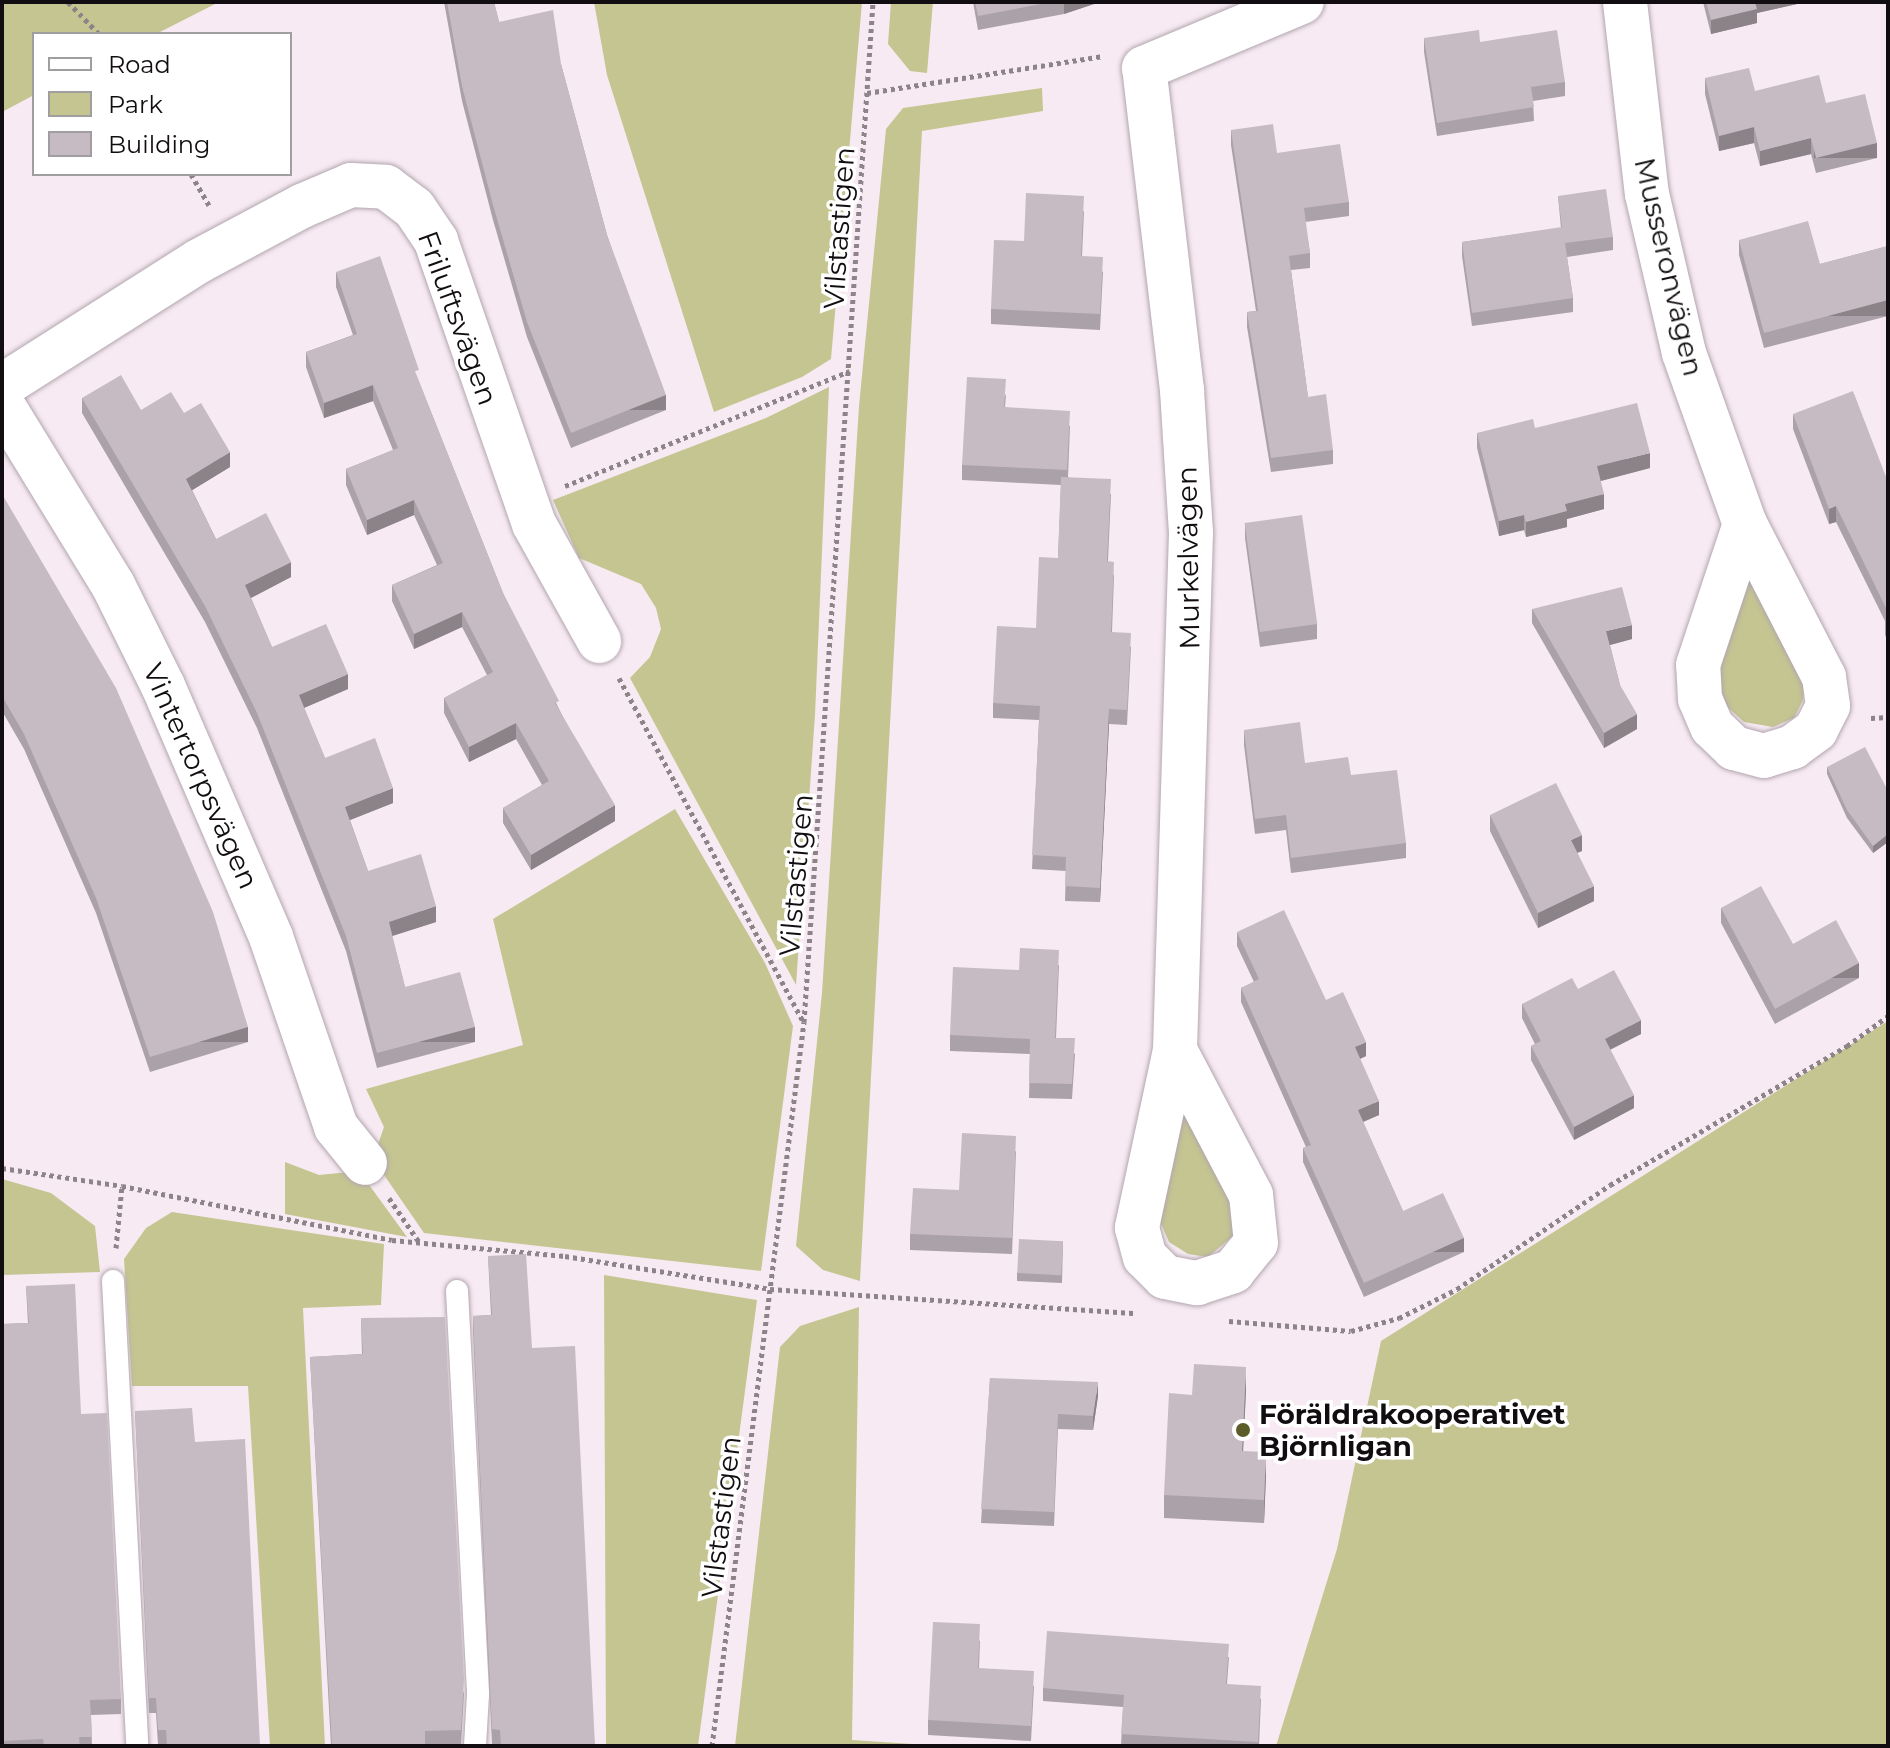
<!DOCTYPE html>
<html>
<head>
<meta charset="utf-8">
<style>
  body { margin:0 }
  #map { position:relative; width:1890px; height:1748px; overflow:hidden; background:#f7eaf2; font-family:Montserrat,sans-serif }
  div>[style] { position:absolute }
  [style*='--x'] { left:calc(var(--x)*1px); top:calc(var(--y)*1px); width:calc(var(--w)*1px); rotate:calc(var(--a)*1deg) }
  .green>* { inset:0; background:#c4c591 }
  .path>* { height:5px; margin-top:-2.5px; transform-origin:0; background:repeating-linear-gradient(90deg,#8d8489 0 4px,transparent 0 8px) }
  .roads { filter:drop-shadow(0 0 2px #b2a6ae) drop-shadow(0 0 2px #b2a6ae) }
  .service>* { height:22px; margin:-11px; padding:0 11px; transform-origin:11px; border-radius:11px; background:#fff }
  .minor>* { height:44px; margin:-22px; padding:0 22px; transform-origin:22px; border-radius:22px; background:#fff }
  .wall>* { inset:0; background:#aba1a8 }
  .shaded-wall>* { inset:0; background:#8b8388; transform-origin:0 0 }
  .building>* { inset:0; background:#c7bbc3; transform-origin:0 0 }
  .dots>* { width:22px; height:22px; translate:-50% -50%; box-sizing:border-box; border:4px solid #fff; border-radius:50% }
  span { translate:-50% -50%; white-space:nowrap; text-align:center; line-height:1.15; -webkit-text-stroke:7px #fff; paint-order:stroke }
  .street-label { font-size:28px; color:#110d10 }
  .poi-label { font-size:28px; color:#110d10; font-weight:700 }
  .left { translate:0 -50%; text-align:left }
  .frame { position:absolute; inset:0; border:4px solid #110d10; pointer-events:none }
  .legend { position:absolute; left:32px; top:32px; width:260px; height:144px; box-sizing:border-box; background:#fff; border:2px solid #a09e9f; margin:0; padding:10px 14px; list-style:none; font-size:24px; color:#110d10 }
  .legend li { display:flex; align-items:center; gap:16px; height:40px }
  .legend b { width:40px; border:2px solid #a09e9f }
</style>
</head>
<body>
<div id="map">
  <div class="green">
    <i style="clip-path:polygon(2px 2px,219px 2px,156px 34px,34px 34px,34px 95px,2px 112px)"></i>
    <i style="clip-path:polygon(594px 2px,862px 2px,831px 359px,802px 377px,714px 412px,607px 75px)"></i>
    <i style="clip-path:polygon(891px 2px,933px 2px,927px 73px,910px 71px,888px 44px)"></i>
    <i style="clip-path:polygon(1042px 88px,1043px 111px,922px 131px,860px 1281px,823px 1270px,796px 1246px,822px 993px,859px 406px,886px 129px,903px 108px)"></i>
    <i style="clip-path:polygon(829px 387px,815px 715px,796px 985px,630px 678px,650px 657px,661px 629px,656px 608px,641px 584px,579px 558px,553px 500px,766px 418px)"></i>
    <i style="clip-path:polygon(1744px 575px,1756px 583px,1805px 678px,1803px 700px,1794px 718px,1773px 727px,1744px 722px,1724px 704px,1717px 674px)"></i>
    <i style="clip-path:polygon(675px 809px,765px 963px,793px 1026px,761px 1271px,424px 1233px,373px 1159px,384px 1127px,366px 1089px,523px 1045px,493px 919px)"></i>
    <i style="clip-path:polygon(1888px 1021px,1888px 1746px,1276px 1746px,1337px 1549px,1381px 1341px)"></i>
    <i style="clip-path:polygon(1192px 1112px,1241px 1209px,1233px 1236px,1208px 1257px,1188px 1254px,1169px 1242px,1159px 1219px,1179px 1117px)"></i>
    <i style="clip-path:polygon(285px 1162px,319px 1175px,359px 1171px,407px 1237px,285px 1214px)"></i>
    <i style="clip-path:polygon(2px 1179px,51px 1193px,95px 1226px,100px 1272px,2px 1275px)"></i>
    <i style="clip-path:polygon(172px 1212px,384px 1244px,381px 1305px,303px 1308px,325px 1746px,270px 1746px,248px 1386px,132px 1386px,124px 1259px,146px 1228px)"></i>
    <i style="clip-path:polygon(604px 1275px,757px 1300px,698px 1746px,606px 1746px)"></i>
    <i style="clip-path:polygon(859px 1307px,852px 1740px,943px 1746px,735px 1746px,780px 1347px,800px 1326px)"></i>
  </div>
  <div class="path">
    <i style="--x:68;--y:2;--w:45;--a:45.9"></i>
    <i style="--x:867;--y:93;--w:239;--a:-8.9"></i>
    <i style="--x:191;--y:174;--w:36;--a:60"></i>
    <i style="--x:565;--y:486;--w:307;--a:-22"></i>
    <i style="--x:619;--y:678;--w:389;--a:61.8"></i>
    <i style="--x:1871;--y:718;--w:17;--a:-3"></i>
    <i style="--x:2;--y:1168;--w:121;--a:8.5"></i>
    <i style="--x:122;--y:1186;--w:275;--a:11.3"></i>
    <i style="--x:392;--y:1240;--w:174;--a:5.3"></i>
    <i style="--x:565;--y:1256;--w:208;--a:9.1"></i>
    <i style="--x:770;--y:1289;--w:367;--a:3.8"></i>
    <i style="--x:389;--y:1198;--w:53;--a:55.7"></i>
    <i style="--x:116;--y:1248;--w:62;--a:-84.5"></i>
    <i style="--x:1229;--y:1321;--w:122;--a:4.7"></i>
    <i style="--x:1351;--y:1331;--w:50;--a:-15.2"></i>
    <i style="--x:1399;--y:1318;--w:65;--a:-26.6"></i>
    <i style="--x:1457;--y:1289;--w:185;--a:-34.2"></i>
    <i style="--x:1610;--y:1185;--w:275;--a:-30.4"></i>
    <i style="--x:1847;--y:1046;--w:51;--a:-36.2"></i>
    <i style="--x:712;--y:1746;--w:730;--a:-82.76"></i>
    <i style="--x:804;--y:1022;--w:1022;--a:-86.13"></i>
  </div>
  <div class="roads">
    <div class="service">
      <i style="--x:113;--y:1281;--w:466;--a:87"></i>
      <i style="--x:457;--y:1291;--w:404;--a:87"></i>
      <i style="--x:478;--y:1694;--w:52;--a:93.3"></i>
    </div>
    <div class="minor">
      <i style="--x:1625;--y:2;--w:193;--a:83.5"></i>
      <i style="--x:1647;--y:194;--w:163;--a:76.9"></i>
      <i style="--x:1684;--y:353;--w:182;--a:70.4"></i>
      <i style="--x:1745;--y:524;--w:172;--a:62.7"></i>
      <i style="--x:1824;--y:677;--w:29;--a:82"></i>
      <i style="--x:1828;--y:706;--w:27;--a:117"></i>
      <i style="--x:1816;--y:730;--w:29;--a:144"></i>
      <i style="--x:1793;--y:747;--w:30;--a:163"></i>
      <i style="--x:1764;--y:756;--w:31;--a:-165"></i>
      <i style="--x:1734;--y:748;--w:30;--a:-136"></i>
      <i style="--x:1712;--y:727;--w:30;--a:-113"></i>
      <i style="--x:1700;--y:699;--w:34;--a:-93"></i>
      <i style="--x:1698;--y:665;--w:149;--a:-71.6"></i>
      <i style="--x:2;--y:386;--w:233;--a:-32.4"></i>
      <i style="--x:199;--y:261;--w:117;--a:-28.1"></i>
      <i style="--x:302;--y:206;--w:53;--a:-23.2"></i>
      <i style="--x:351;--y:185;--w:35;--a:3"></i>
      <i style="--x:386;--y:187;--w:35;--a:37"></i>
      <i style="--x:414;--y:208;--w:40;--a:56"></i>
      <i style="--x:436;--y:241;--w:299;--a:70.9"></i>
      <i style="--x:534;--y:524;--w:134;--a:60.9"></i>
      <i style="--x:2;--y:404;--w:212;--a:58.5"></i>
      <i style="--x:113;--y:585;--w:113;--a:63.7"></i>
      <i style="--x:163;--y:686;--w:273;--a:66.7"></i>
      <i style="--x:271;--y:937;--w:201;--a:71.1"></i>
      <i style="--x:336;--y:1127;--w:46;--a:51.1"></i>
      <i style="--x:1175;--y:1050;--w:182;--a:102.1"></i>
      <i style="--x:1137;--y:1228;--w:30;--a:75"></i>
      <i style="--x:1145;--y:1257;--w:28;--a:45"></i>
      <i style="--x:1165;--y:1277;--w:33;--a:11"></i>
      <i style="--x:1197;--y:1283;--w:38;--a:-18"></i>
      <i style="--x:1233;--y:1271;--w:36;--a:-51"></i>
      <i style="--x:1256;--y:1243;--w:48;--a:-95.9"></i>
      <i style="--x:1251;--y:1195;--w:164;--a:-117.7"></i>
      <i style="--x:1175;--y:1050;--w:517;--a:-88.23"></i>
      <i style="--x:1191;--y:533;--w:143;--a:-93.6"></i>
      <i style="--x:1182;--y:390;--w:324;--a:-96.7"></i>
      <i style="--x:1144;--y:68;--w:171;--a:-22.7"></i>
    </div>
  </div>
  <div class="wall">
    <i style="clip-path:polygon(444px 2px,494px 2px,499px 22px,561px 64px,607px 235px,666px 410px,571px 448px,527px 337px,493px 220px,462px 101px)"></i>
    <i style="clip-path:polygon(973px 2px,1100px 2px,1064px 14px,978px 30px)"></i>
    <i style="clip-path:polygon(1703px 2px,1806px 2px,1757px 13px,1757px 23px,1711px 34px)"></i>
    <i style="clip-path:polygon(1424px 38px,1480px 42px,1565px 82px,1565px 96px,1533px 101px,1534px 121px,1437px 136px,1424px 52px)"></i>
    <i style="clip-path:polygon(1705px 78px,1755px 91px,1826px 103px,1877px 158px,1816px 173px,1811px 154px,1760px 166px,1754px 143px,1719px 151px,1705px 94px)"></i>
    <i style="clip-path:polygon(1231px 130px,1277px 153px,1349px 202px,1349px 216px,1305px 222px,1310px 253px,1310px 268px,1291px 270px,1308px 397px,1333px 450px,1333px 464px,1271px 472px,1247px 327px,1247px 312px,1256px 311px,1231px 145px)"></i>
    <i style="clip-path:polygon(1558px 196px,1613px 237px,1613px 250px,1567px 257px,1573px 298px,1573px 312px,1472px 326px,1462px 256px,1462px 242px,1561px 228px)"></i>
    <i style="clip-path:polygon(1084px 211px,1082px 256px,1103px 272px,1100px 330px,991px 324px,991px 309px,1024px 241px)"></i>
    <i style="clip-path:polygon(1739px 240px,1820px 264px,1888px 246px,1888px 316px,1764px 348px,1739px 255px)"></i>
    <i style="clip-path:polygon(336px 272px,419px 382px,503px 593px,559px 709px,615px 821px,531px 870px,503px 823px,503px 808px,542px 785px,516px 739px,469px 762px,444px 713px,444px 698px,487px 675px,462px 627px,414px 649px,392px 601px,392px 585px,437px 565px,414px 515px,367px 535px,346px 485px,346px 469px,393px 450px,373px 401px,324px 418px,306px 367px,306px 352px,353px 335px,336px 287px)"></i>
    <i style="clip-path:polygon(1006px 394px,1005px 407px,1070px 426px,1068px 477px,1111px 494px,1108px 561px,1114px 576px,1112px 632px,1131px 647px,1127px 725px,1109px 724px,1100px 902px,1065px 901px,1066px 871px,1032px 869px,1039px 720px,993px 718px,993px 703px,1036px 628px,1058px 558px,1061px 485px,962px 480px,962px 465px)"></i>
    <i style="clip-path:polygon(82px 398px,141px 410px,184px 413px,230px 467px,192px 490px,216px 539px,291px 577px,251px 598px,272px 647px,348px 689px,304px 708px,325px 758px,393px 803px,350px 820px,368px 871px,436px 922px,392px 936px,405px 987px,475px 1042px,377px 1068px,346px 951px,257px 728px,205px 622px,82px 413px)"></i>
    <i style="clip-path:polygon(1793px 414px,1888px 482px,1888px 641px,1885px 635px,1885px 621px,1836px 522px,1829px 524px,1793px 429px)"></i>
    <i style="clip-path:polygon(1535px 428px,1650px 468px,1600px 481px,1604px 509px,1567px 519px,1567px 527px,1526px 537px,1524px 530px,1499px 536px,1477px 448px,1477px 433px)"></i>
    <i style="clip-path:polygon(2px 494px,248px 1042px,150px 1072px,96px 913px,24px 749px,2px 711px)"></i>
    <i style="clip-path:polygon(1245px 523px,1317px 624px,1317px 639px,1260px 647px,1245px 538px)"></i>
    <i style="clip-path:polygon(1532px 609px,1632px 639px,1610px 645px,1620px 685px,1637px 729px,1604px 748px,1532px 623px)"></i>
    <i style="clip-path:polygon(1244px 730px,1305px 763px,1351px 775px,1406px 843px,1406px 858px,1291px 873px,1286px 830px,1255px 834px,1244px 745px)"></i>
    <i style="clip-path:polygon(1827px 767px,1888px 791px,1888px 842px,1873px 853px,1847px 818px,1827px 774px)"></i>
    <i style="clip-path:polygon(1490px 815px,1582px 851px,1577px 853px,1594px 901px,1538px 928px,1490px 831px)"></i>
    <i style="clip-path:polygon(1721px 908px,1793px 944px,1859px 978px,1775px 1024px,1721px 923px)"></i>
    <i style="clip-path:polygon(1237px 932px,1326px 1000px,1366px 1056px,1360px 1059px,1379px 1115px,1363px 1122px,1403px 1211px,1464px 1252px,1364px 1297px,1303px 1162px,1303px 1148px,1306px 1147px,1241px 1002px,1241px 988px,1254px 982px,1237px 946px)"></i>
    <i style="clip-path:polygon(1059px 965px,1056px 1038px,1075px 1054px,1072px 1099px,1029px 1098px,1030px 1054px,950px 1051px,950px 1035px,1019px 970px)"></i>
    <i style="clip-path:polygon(1578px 989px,1641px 1034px,1610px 1050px,1634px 1108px,1574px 1140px,1531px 1060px,1531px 1046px,1535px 1044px,1522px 1018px,1522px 1004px)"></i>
    <i style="clip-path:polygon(1016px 1151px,1012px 1254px,910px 1250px,910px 1234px,959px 1190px)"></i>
    <i style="clip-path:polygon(1063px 1241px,1062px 1283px,1017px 1281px,1017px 1273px)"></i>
    <i style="clip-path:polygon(488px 1256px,532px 1348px,595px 1746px,500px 1746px,492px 1744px,473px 1331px,473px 1316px,491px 1315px)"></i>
    <i style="clip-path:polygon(26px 1286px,81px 1414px,121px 1699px,121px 1714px,91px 1715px,92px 1746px,2px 1746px,2px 1324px,28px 1323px)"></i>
    <i style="clip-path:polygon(361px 1318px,464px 1694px,461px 1745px,331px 1746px,310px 1357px,362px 1354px)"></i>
    <i style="clip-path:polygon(990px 1378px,1098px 1396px,1093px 1430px,1058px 1429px,1054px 1526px,981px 1523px)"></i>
    <i style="clip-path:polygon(1246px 1390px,1243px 1451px,1266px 1475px,1264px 1523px,1164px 1518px,1164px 1495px,1192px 1395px)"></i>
    <i style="clip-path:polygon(135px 1411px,195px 1442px,260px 1746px,158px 1745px,156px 1713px,149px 1713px)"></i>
    <i style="clip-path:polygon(980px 1640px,979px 1668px,1034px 1686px,1031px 1741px,928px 1735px,928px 1720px)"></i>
    <i style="clip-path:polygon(1229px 1657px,1227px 1684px,1261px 1699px,1259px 1746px,1121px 1746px,1123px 1707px,1043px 1701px,1043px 1688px)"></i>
  </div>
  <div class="shaded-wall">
    <i style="clip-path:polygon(1064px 2px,1100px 2px,1064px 14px)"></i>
    <i style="clip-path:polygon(1754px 2px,1806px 2px,1757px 13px,1757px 23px,1711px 34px,1711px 20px)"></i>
    <i style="clip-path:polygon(1754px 127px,1754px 143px,1719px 151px,1719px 136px)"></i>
    <i style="clip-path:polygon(1811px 138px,1811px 154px,1760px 166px,1760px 151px)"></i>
    <i style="left:1877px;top:143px;width:15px;height:63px;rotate:90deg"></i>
    <i style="left:1888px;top:300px;width:16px;height:128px;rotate:90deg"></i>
    <i style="clip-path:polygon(373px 385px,373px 401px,324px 418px,324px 403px)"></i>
    <i style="left:666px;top:395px;width:15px;height:102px;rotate:90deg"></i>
    <i style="clip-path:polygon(230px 452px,230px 467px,186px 494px,186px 479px)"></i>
    <i style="clip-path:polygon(1650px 453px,1650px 468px,1597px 482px,1597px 466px)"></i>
    <i style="clip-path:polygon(1604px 494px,1604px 509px,1567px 519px,1567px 527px,1526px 537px,1526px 522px,1565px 504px)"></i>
    <i style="clip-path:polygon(414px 500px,414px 515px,367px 535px,367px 520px)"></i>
    <i style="clip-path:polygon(1836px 506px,1836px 522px,1829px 524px,1829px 509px)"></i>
    <i style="clip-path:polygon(1524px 515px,1524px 530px,1499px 536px,1499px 521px)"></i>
    <i style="clip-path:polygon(291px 562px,291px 577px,245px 601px,245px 585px)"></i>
    <i style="clip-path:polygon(462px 612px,462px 627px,414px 649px,414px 634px)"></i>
    <i style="clip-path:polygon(1632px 625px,1632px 639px,1606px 646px,1606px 631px)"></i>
    <i style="clip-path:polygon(348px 674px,348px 689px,299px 710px,299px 695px)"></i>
    <i style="clip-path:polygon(1109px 709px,1109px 724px,1100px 902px,1100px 888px)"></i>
    <i style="clip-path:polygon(1637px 714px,1637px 729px,1604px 748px,1604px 733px)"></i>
    <i style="clip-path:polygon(516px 723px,516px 739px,469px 762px,469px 747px)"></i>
    <i style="clip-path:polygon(393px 788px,393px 803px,345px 822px,345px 807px)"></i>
    <i style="clip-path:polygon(615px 805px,615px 821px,531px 870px,531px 855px)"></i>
    <i style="clip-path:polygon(1888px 834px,1888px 842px,1873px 853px,1873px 846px)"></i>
    <i style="clip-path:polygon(1582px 835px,1582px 851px,1571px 855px,1571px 840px)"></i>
    <i style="clip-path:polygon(1594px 886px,1594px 901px,1538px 928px,1538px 913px)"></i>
    <i style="clip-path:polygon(436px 906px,436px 922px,389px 937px,389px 922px)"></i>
    <i style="left:1859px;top:963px;width:15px;height:96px;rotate:90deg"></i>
    <i style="clip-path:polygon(1641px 1020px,1641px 1034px,1605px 1052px,1605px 1039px)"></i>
    <i style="left:248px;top:1027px;width:15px;height:102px;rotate:90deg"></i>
    <i style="left:475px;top:1027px;width:15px;height:101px;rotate:90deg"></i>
    <i style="clip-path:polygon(1366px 1042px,1366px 1056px,1355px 1061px,1355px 1047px)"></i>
    <i style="clip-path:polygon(1634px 1095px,1634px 1108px,1574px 1140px,1574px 1127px)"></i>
    <i style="clip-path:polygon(1379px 1101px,1379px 1115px,1358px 1124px,1358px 1110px)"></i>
    <i style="left:1464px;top:1238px;width:14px;height:110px;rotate:90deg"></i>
    <i style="clip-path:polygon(1246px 1367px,1246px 1390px,1242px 1473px,1242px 1451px)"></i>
    <i style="clip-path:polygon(1098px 1382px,1098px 1396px,1093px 1430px,1093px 1416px)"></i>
    <i style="clip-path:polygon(1266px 1452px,1266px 1475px,1264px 1523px,1264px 1500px)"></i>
  </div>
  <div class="building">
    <i style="clip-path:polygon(447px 2px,494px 2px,499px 22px,553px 10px,561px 64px,607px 235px,666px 395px,571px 433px,527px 322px,493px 205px,462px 86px)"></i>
    <i style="clip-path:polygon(975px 2px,1052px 2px,978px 16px)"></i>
    <i style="clip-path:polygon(1706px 2px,1755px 2px,1757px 9px,1711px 20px)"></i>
    <i style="clip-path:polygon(1479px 30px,1480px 42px,1557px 30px,1565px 82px,1531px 87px,1534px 107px,1437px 123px,1424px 38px)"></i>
    <i style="clip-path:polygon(1749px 68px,1755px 91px,1819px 75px,1826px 103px,1865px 94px,1877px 143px,1816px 158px,1811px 138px,1760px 151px,1754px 127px,1719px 136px,1705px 78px)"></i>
    <i style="clip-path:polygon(1273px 124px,1277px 153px,1340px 144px,1349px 202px,1304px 208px,1310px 253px,1289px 256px,1308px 397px,1326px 394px,1333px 450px,1271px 458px,1247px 312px,1258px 311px,1231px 130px)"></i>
    <i style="clip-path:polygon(1606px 189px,1613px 237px,1565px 243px,1573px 298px,1472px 313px,1462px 242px,1562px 227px,1558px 196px)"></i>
    <i style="clip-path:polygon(1026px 193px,1084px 196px,1081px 256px,1103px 257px,1100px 314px,991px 309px,994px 240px,1024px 241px)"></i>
    <i style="clip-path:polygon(1808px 221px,1820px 264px,1888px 246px,1888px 300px,1764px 333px,1739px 240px)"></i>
    <i style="clip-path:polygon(380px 256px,419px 370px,415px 371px,503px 593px,559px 701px,555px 703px,615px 805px,531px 855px,503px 808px,549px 781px,516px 723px,469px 747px,444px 698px,493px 672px,462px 612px,414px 634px,392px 585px,443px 563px,414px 500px,367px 520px,346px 469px,398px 448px,373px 385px,324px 403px,306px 352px,357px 334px,336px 272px)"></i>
    <i style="clip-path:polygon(121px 375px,141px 410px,171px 392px,184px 413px,201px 403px,230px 452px,186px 479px,216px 539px,266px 513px,291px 562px,245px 585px,272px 647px,326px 624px,348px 674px,299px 695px,325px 758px,375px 738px,393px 788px,345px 807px,368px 871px,421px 854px,436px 906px,389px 922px,405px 987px,460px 972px,475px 1027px,377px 1053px,346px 936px,257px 713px,205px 606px,82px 398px)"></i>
    <i style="clip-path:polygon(967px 377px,1006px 379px,1004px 407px,1070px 411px,1067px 470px,962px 465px)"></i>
    <i style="clip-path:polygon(1853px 391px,1888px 482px,1888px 612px,1836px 506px,1829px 509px,1793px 414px)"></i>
    <i style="clip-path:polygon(1637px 403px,1650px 453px,1597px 466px,1604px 494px,1565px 504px,1567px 511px,1526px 522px,1524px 515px,1499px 521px,1477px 433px,1533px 419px,1535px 428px)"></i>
    <i style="clip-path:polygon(1061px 477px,1111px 479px,1107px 561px,1114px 562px,1111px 632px,1131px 633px,1127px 710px,1109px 709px,1100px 888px,1065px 886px,1066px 857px,1032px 855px,1040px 706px,993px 703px,997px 626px,1036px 628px,1039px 557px,1058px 558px)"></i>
    <i style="clip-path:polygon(2px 494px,116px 688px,213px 912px,248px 1027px,150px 1057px,96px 898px,24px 734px,2px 696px)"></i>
    <i style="left:1302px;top:515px;width:110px;height:58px;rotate:82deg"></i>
    <i style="clip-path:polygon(1622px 587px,1632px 625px,1606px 631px,1620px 685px,1637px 714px,1604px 733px,1532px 609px)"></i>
    <i style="clip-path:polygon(1300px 722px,1305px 763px,1348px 757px,1351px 775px,1397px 770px,1406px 843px,1291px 858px,1286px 815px,1255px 819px,1244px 730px)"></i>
    <i style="clip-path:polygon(1865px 747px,1888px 791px,1888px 834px,1873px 846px,1847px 810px,1827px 767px)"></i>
    <i style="clip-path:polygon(1556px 783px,1582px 835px,1571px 840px,1594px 886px,1538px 913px,1490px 815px)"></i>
    <i style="clip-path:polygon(1761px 886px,1793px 944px,1836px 920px,1859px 963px,1775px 1009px,1721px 908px)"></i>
    <i style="clip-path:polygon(1284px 910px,1326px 1000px,1343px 992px,1366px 1042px,1355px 1047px,1379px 1101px,1358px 1110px,1403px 1211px,1443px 1193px,1464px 1238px,1364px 1283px,1303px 1148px,1311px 1145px,1241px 988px,1259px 979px,1237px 932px)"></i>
    <i style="clip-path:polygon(1020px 948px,1059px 950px,1055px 1038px,1075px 1038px,1072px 1084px,1029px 1083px,1030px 1039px,950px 1035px,953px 967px,1019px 970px)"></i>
    <i style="clip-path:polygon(1614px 970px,1641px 1020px,1605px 1039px,1634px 1095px,1574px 1127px,1531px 1046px,1541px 1041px,1522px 1004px,1572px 978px,1578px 989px)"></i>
    <i style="clip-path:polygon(962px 1133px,1016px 1136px,1012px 1238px,910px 1234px,913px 1188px,959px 1190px)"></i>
    <i style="left:1019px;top:1239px;width:44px;height:34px;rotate:3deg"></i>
    <i style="clip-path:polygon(526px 1254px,532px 1348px,575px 1346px,595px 1746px,501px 1746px,500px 1730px,492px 1729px,473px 1316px,492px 1315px,488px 1256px)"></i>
    <i style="clip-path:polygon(75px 1284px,81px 1414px,107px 1413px,121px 1699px,90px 1700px,92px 1737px,79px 1737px,80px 1746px,44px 1746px,43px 1739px,2px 1741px,2px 1324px,29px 1323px,26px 1286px)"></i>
    <i style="clip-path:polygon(445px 1317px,464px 1679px,461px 1730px,425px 1731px,425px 1746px,332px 1746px,310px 1357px,363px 1354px,361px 1318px)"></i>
    <i style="clip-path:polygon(1194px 1364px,1246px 1367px,1242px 1451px,1266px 1452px,1264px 1500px,1164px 1495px,1169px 1393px,1192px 1395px)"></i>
    <i style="clip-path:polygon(990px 1378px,1098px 1382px,1093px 1416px,1058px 1414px,1054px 1512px,981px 1509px)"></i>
    <i style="clip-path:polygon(192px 1408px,195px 1442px,245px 1439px,260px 1746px,167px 1746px,166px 1730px,158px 1730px,156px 1698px,149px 1698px,135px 1411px)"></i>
    <i style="clip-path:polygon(933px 1622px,980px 1624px,978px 1668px,1034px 1671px,1031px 1726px,928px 1720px)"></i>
    <i style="clip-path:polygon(1047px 1631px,1229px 1644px,1226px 1684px,1261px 1686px,1258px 1742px,1121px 1734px,1124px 1695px,1043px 1688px)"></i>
  </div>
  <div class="dots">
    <i style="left:1243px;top:1430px;background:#5c5c29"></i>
  </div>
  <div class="street-label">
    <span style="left:839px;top:228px;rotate:-86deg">Vilstastigen</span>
    <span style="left:1669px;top:267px;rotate:77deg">Musseronvägen</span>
    <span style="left:458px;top:318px;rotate:70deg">Friluftsvägen</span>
    <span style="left:1188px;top:558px;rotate:-91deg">Murkelvägen</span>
    <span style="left:201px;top:776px;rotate:66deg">Vintertorpsvägen</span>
    <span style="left:796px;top:875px;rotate:-85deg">Vilstastigen</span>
    <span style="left:721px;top:1517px;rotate:-83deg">Vilstastigen</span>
  </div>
  <div class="poi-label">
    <span class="left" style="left:1259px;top:1430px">Föräldrakooperativet<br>Björnligan</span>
  </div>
  <div class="frame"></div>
  <ul class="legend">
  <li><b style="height:10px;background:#fff"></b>Road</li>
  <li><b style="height:22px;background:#c4c591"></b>Park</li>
  <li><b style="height:22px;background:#c7bbc3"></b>Building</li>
  </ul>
</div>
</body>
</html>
